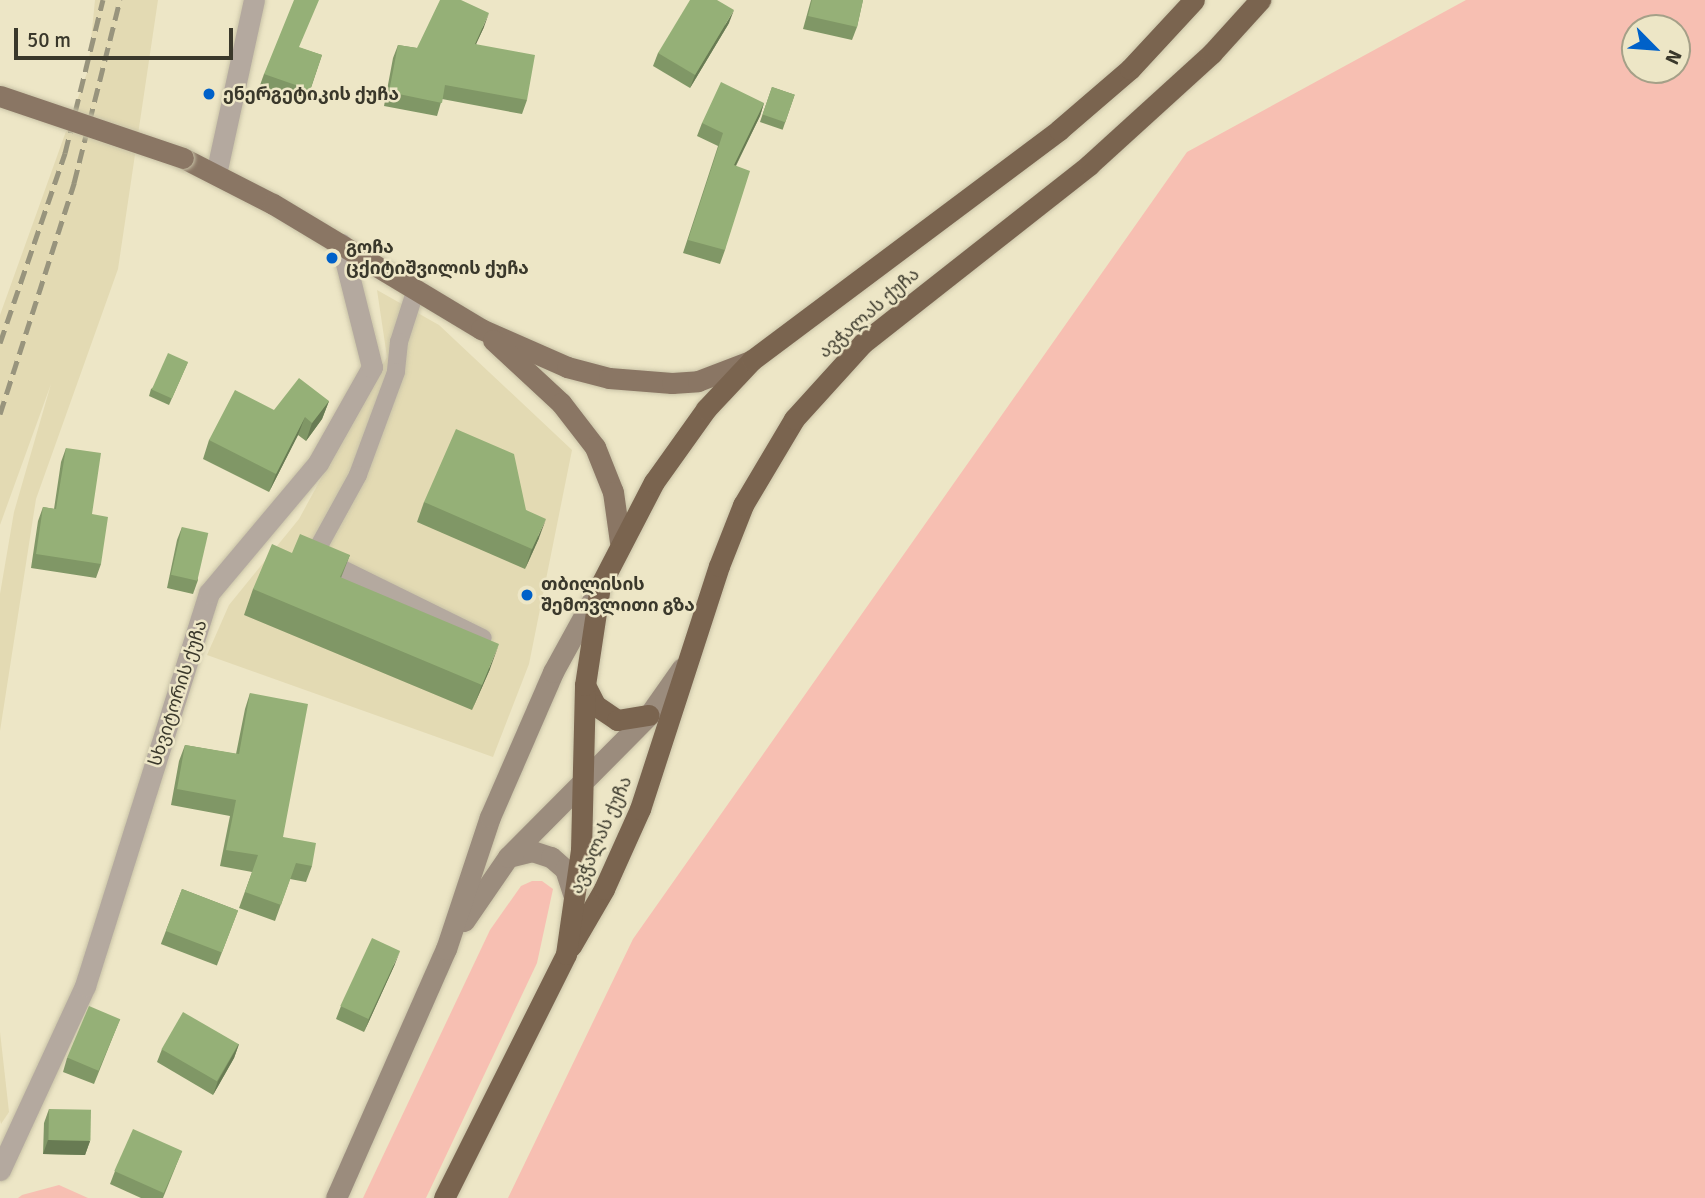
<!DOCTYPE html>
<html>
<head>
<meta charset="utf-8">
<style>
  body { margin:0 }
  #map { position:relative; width:1705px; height:1198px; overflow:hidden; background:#ede6c6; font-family:Signika,"Noto Sans Georgian",sans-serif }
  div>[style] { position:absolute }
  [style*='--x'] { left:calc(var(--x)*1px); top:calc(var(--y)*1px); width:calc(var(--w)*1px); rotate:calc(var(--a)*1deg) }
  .built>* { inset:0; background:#e3dab3 }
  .green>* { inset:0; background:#f7bfb2 }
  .roads { filter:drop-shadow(0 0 2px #c9c3a7) drop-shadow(0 0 2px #c9c3a7) }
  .lane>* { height:18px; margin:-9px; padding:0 9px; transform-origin:9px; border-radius:9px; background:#b4a99f }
  .street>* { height:21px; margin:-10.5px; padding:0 10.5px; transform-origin:10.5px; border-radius:10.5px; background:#b4a99f }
  .secondary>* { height:21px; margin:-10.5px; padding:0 10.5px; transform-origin:10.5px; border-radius:10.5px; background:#9b8c7d }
  .primary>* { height:21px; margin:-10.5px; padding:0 10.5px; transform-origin:10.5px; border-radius:10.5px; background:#8a7664 }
  .highway>* { height:21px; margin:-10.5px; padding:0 10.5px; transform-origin:10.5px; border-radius:10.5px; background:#7a644f }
  .rail>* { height:5px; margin-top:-2.5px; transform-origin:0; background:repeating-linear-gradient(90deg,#98947d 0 14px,transparent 0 21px) }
  .bridges { filter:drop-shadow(0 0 2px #c9c3a7) drop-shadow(0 0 2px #c9c3a7) }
  .primary-bridge>* { height:21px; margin:-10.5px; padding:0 10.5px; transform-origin:10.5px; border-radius:10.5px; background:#8a7664 }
  .wall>* { inset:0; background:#809766; transform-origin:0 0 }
  .shaded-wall>* { inset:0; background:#687b53 }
  .building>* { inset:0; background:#95b077; transform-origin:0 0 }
  .dots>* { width:19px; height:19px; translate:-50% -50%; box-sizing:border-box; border:4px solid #ede6c6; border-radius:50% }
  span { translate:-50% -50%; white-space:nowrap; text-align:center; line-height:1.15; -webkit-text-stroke:5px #ede6c6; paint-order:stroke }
  .poi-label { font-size:18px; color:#3a382b; font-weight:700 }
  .left { translate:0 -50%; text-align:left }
  .street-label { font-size:18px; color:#3a382b }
  .north { position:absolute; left:1621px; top:14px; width:70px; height:70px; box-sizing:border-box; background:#ede6c6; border:2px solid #a5a088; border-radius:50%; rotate:115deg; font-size:19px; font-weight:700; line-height:28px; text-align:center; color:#3a382b }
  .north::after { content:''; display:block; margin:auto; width:24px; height:32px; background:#0061c9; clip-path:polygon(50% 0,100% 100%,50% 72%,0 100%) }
  .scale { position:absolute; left:14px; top:28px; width:219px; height:32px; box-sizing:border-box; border:4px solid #3a382b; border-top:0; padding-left:9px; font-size:21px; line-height:24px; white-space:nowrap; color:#3a382b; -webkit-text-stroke:5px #ede6c6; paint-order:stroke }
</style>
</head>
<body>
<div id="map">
  <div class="built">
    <i style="clip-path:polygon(95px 0,158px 0,118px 269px,36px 499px,0 731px,0 594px,14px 512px,51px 384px,0 525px,0 315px,88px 70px)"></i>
    <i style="clip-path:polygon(377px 290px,439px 325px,572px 450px,529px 664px,493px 757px,207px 655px,229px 605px,299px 519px,387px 357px)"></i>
    <i style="clip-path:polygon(0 1032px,9px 1112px,1px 1124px,0 1120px)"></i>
  </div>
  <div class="green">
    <i style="clip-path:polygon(evenodd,1466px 0,1705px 0,1705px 1198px,508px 1198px,633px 939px,1187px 152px,1466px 0,1677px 28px,1677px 70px,1635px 70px,1635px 28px,1677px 28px)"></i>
    <i style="clip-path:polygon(532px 881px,542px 881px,553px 889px,537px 963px,426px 1198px,363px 1198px,490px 930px,521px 886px)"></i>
    <i style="clip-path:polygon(59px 1185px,88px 1198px,18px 1198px,22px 1195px)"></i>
  </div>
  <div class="roads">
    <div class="lane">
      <i style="--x:416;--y:289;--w:56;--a:107.8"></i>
      <i style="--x:399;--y:342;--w:30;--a:96"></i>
      <i style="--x:396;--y:372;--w:110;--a:110.3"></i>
      <i style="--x:358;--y:475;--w:91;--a:118.8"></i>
      <i style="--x:314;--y:555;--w:188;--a:26.2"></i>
    </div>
    <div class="street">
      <i style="--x:216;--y:174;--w:178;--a:-77.7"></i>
      <i style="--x:0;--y:1170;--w:203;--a:-65.2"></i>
      <i style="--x:85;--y:986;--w:412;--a:-72.5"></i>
      <i style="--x:209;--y:593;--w:170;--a:-50"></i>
      <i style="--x:318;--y:463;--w:110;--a:-60.6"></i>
      <i style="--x:372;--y:367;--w:127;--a:-104.1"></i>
    </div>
    <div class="secondary">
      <i style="--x:508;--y:857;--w:25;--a:-14"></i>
      <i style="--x:532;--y:851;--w:20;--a:18"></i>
      <i style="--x:551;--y:857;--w:18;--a:41"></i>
      <i style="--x:565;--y:869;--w:28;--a:72"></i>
      <i style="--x:464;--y:921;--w:78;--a:-55.5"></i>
      <i style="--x:508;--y:857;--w:200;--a:-45.2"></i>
      <i style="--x:649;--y:715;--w:57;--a:-54.9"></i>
      <i style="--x:336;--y:1198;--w:272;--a:-66.2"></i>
      <i style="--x:446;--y:949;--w:139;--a:-71.6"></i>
      <i style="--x:490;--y:817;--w:158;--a:-66.5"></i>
      <i style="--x:553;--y:672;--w:94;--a:-61.2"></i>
    </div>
    <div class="primary">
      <i style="--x:183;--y:158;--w:101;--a:27.1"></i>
      <i style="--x:273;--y:204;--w:243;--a:31"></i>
      <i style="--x:481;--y:329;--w:94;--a:23.8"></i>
      <i style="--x:567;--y:367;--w:43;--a:14.7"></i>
      <i style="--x:609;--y:378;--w:63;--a:4.5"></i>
      <i style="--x:672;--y:383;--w:26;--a:-4"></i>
      <i style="--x:698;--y:381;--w:56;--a:-21"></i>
      <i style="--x:493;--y:340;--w:93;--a:42.8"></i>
      <i style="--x:561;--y:403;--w:56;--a:52.3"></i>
      <i style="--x:595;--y:447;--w:48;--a:68.2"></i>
      <i style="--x:613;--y:492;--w:50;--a:82"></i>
    </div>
    <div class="highway">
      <i style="--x:585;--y:685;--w:22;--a:63"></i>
      <i style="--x:595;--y:705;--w:27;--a:34"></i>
      <i style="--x:617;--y:720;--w:32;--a:-9"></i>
      <i style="--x:571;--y:946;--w:66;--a:-59.9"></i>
      <i style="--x:604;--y:889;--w:88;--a:-65.8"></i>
      <i style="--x:640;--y:809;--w:256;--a:-72"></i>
      <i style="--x:719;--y:566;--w:66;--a:-68.5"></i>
      <i style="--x:743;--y:505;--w:100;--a:-59.3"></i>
      <i style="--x:794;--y:419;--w:103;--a:-47.8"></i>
      <i style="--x:863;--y:343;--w:288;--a:-38.2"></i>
      <i style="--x:1089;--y:165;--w:166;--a:-42.3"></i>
      <i style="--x:1212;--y:53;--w:72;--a:-47.8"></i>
      <i style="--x:444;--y:1198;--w:273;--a:-63.4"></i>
      <i style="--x:566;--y:954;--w:105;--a:-81.8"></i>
      <i style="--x:581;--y:850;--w:165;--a:-88.6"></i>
      <i style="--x:585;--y:685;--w:100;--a:-81.4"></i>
      <i style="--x:600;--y:586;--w:117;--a:-62.6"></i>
      <i style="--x:654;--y:482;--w:90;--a:-54.5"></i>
      <i style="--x:706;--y:409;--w:67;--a:-46.8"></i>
      <i style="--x:752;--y:360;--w:384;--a:-36.8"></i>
      <i style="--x:1059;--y:130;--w:94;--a:-40.7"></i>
      <i style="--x:1130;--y:69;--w:94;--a:-47.2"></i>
    </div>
  </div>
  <div class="rail">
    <i style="--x:0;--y:343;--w:201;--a:-71.1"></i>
    <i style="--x:65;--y:153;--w:158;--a:-76.1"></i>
    <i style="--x:0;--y:414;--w:243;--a:-72.2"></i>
    <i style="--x:74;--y:183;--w:189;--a:-75.9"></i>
  </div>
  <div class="bridges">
    <div class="primary-bridge">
      <i style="--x:0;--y:96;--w:193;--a:18.7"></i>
    </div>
  </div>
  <div class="wall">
    <i style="clip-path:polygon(811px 0,863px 0,857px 27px,852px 40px,803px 29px)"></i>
    <i style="clip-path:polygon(729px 23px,690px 88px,653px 66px,658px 53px)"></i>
    <i style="clip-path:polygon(484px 27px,476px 44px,527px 100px,522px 114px,442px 99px,437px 116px,384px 106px,393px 58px,398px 45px,417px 48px)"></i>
    <i style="clip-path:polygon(300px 48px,322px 55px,306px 103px,259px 88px,264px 74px)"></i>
    <i style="left:772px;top:87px;width:24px;height:37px;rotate:19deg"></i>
    <i style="clip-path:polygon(764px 103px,760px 116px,736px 166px,725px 250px,720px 264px,683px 253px,718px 146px,697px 136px,702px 123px)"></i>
    <i style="clip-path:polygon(188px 362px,169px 405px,149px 396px,151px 389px)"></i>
    <i style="clip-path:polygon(329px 401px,322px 419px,306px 441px,298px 435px,269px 492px,203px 459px,209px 440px,274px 410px)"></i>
    <i style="clip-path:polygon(66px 448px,92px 514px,101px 564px,96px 578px,31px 568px,38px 521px,43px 507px,54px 509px,61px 462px)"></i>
    <i style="clip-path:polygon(424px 502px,526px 510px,539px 538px,525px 569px,417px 522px)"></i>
    <i style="clip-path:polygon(182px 527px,198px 580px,193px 594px,167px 588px,177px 540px)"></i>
    <i style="clip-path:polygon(292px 553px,350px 555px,341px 578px,490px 669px,472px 710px,244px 615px,253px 589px)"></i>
    <i style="clip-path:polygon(250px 693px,283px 837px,312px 866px,306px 882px,290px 879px,275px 921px,239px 908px,252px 872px,220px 866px,230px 816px,171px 805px,179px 761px,185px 745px,236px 754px,245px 709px)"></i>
    <i style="left:182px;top:889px;width:60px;height:59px;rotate:21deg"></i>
    <i style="clip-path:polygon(395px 964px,364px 1032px,336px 1019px,341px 1006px)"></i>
    <i style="clip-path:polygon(120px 1019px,94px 1084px,63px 1072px,67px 1058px)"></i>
    <i style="clip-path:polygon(239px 1044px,234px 1058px,213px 1095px,157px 1062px,162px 1049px)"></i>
    <i style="clip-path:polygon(49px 1109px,90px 1141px,85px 1155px,43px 1154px,44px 1123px)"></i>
    <i style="clip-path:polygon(182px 1151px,163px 1198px,141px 1198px,110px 1184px,115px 1171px)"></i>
  </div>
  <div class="shaded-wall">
    <i style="clip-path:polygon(734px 10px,729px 23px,690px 88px,695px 75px)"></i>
    <i style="clip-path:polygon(489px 13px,484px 27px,470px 57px,475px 44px)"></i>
    <i style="clip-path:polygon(764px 103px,760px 116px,729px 179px,734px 165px)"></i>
    <i style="clip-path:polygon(329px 401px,322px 419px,306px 441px,312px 423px)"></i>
    <i style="clip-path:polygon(305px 417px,298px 435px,269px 492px,276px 474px)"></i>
    <i style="clip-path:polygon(546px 519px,539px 538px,525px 569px,532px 549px)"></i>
    <i style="clip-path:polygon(499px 644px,490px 669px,472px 710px,482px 685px)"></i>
    <i style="clip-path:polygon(400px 951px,395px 964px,364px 1032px,369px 1019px)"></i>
    <i style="clip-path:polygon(239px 1044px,234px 1058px,213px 1095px,218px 1081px)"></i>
    <i style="clip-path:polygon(48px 1140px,90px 1141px,85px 1155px,43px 1154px)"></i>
  </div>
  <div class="building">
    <i style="clip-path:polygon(294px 0,319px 0,299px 47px,322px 55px,310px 90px,264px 74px)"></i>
    <i style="clip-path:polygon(440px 0,461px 0,489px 13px,475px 44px,535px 55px,527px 100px,445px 85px,442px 103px,389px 92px,398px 45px,417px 48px)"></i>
    <i style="clip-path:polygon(690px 0,717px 0,734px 10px,695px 75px,658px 53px)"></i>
    <i style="clip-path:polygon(812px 0,863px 0,857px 27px,808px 16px)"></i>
    <i style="clip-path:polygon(721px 82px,764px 103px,734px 165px,750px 171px,725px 250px,688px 240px,723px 133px,702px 123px)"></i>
    <i style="left:772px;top:87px;width:24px;height:29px;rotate:19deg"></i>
    <i style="left:168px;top:353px;width:22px;height:40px;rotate:24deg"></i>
    <i style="clip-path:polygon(299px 378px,329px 401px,312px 423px,305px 417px,276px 474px,209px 440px,235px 390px,274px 410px)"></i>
    <i style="clip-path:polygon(456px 429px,514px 454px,526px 510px,546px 519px,532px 549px,424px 502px)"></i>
    <i style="clip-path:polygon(66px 448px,101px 453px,92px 514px,108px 517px,101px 564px,36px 554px,43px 507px,56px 509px)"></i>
    <i style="left:182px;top:527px;width:27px;height:49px;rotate:13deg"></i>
    <i style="clip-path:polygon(300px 534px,350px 555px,340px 577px,499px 644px,482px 685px,253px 589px,272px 544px,292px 553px)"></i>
    <i style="clip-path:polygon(250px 693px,308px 704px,283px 837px,316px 843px,312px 866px,296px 863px,281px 905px,245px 892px,258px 855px,226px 850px,236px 800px,177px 789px,185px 745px,239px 754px)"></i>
    <i style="left:182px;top:889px;width:60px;height:45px;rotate:21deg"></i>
    <i style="left:372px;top:938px;width:31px;height:75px;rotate:25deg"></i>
    <i style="left:89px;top:1006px;width:34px;height:56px;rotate:23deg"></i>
    <i style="left:183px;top:1012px;width:64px;height:43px;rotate:30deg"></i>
    <i style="left:49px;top:1109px;width:42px;height:31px;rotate:1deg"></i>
    <i style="left:133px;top:1129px;width:54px;height:46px;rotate:24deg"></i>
  </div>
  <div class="dots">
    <i style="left:209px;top:94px;background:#0061c9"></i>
    <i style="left:332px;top:258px;background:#0061c9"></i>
    <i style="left:527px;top:595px;background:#0061c9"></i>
  </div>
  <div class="poi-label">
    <span class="left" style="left:223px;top:94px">ენერგეტიკის ქუჩა</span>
    <span class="left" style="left:346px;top:258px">გოჩა<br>ცქიტიშვილის ქუჩა</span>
    <span class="left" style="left:541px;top:595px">თბილისის<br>შემოვლითი გზა</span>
  </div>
  <div class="street-label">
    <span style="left:869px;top:313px;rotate:-41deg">ავჭალას ქუჩა</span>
    <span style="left:178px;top:693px;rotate:-72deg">სხვიტორის ქუჩა</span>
    <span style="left:601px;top:835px;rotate:-66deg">ავჭალას ქუჩა</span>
  </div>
  <div class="north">N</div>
  <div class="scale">50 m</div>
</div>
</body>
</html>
